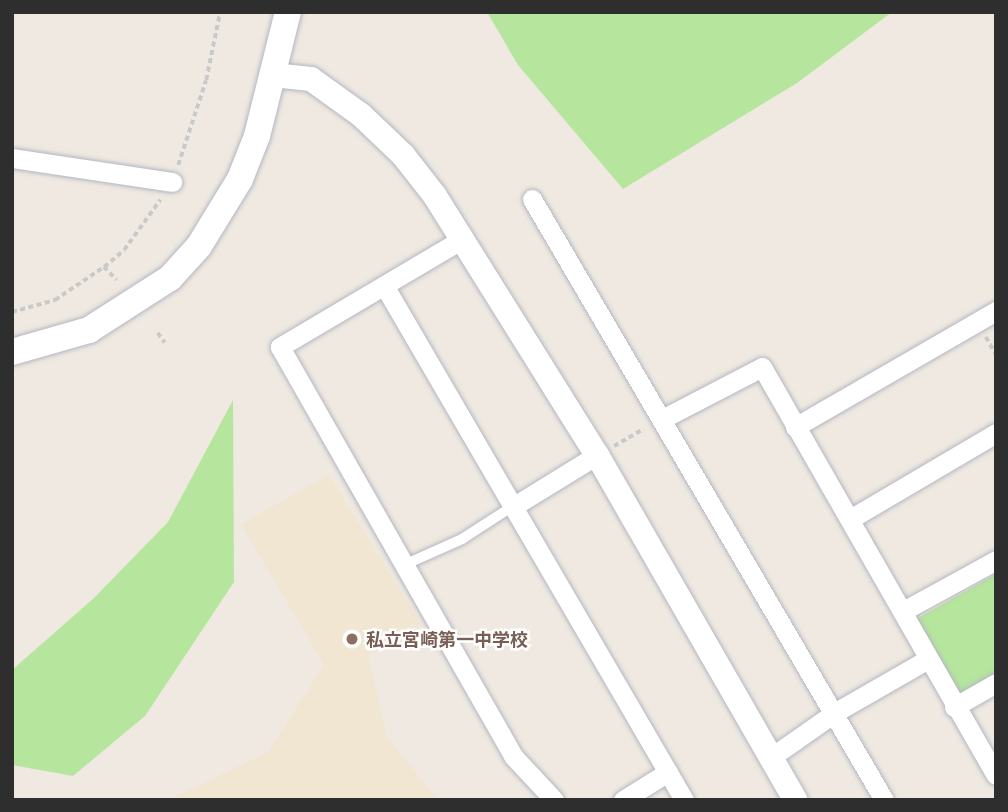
<!DOCTYPE html>
<html>
<head>
<meta charset="utf-8">
<style>
  body { margin:0 }
  #map { position:relative; width:1008px; height:812px; overflow:hidden; background:#efe9e1; font-family:Commissioner,"Noto Sans JP",sans-serif }
  div>[style] { position:absolute }
  [style*='--x'] { left:calc(var(--x)*1px); top:calc(var(--y)*1px); width:calc(var(--w)*1px); rotate:calc(var(--a)*1deg) }
  .education>* { inset:0; background:#f0e6d1 }
  .green>* { inset:0; background:#b6e59e }
  .path>* { height:3.5px; margin-top:-1.75px; transform-origin:0; background:repeating-linear-gradient(90deg,#c9c9c9 0 5px,transparent 0 8.5px) }
  .roads { filter:drop-shadow(0 0 2px #b4b7c1) drop-shadow(0 0 2px #b4b7c1) }
  .service>* { height:10px; margin:-5px; padding:0 5px; transform-origin:5px; border-radius:5px; background:#fff }
  .minor>* { height:19px; margin:-9.5px; padding:0 9.5px; transform-origin:9.5px; border-radius:9.5px; background:#fff }
  .tertiary>* { height:24px; margin:-12px; padding:0 12px; transform-origin:12px; border-radius:12px; background:#fff }
  .secondary>* { height:26px; margin:-13px; padding:0 13px; transform-origin:13px; border-radius:13px; background:#fff }
  .dots>* { width:19px; height:19px; translate:-50% -50%; box-sizing:border-box; border:4px solid #fff; border-radius:50% }
  span { translate:-50% -50%; white-space:nowrap; text-align:center; line-height:1.15; -webkit-text-stroke:5px #fff; paint-order:stroke }
  .education-label { font-size:18px; color:#785e54; font-weight:700 }
  .left { translate:0 -50%; text-align:left }
  .frame { position:absolute; inset:0; border:14px solid #2e2e2e; pointer-events:none }
</style>
</head>
<body>
<div id="map">
  <div class="education">
    <i style="clip-path:polygon(329px 475px,421px 624px,368px 655px,387px 737px,438px 800px,169px 800px,268px 752px,324px 665px,241px 524px)"></i>
  </div>
  <div class="green">
    <i style="clip-path:polygon(487px 12px,892px 12px,797px 83px,623px 189px,518px 65px)"></i>
    <i style="clip-path:polygon(233px 400px,234px 582px,145px 716px,73px 776px,12px 765px,12px 670px,94px 598px,168px 522px)"></i>
    <i style="clip-path:polygon(996px 574px,996px 675px,960px 697px,913px 627px,918px 618px)"></i>
  </div>
  <div class="path">
    <i style="--x:178;--y:165;--w:89;--a:-71.8"></i>
    <i style="--x:206;--y:80;--w:69;--a:-78.4"></i>
    <i style="--x:104;--y:267;--w:18;--a:45"></i>
    <i style="--x:12;--y:312;--w:45;--a:-15.6"></i>
    <i style="--x:55;--y:300;--w:59;--a:-34"></i>
    <i style="--x:104;--y:267;--w:26;--a:-40"></i>
    <i style="--x:124;--y:250;--w:62;--a:-54.2"></i>
    <i style="--x:158;--y:333;--w:12;--a:55"></i>
    <i style="--x:986;--y:337;--w:20;--a:60"></i>
    <i style="--x:614;--y:446;--w:34;--a:-30"></i>
  </div>
  <div class="roads">
    <div class="service">
      <i style="--x:404;--y:565;--w:64;--a:-24.1"></i>
      <i style="--x:462;--y:539;--w:61;--a:-32.9"></i>
    </div>
    <div class="minor">
      <i style="--x:12;--y:158;--w:162;--a:8.5"></i>
      <i style="--x:532;--y:199;--w:696;--a:59.64"></i>
      <i style="--x:464;--y:238;--w:214;--a:149.4"></i>
      <i style="--x:280;--y:347;--w:471;--a:60.3"></i>
      <i style="--x:513;--y:756;--w:60;--a:47"></i>
      <i style="--x:385;--y:287;--w:594;--a:59.76"></i>
      <i style="--x:664;--y:418;--w:110;--a:-27.5"></i>
      <i style="--x:762;--y:367;--w:470;--a:60.2"></i>
      <i style="--x:795;--y:427;--w:232;--a:-30"></i>
      <i style="--x:514;--y:506;--w:97;--a:-31.6"></i>
      <i style="--x:850;--y:519;--w:169;--a:-30.5"></i>
      <i style="--x:903;--y:611;--w:106;--a:-28.7"></i>
      <i style="--x:954;--y:707;--w:48;--a:-29.7"></i>
      <i style="--x:770;--y:758;--w:78;--a:-35.1"></i>
      <i style="--x:834;--y:713;--w:106;--a:-29.9"></i>
      <i style="--x:623;--y:800;--w:53;--a:-31.9"></i>
    </div>
    <div class="tertiary">
      <i style="--x:273;--y:75;--w:38;--a:6"></i>
      <i style="--x:311;--y:79;--w:62;--a:35.8"></i>
      <i style="--x:361;--y:115;--w:58;--a:43.6"></i>
      <i style="--x:403;--y:155;--w:52;--a:52"></i>
      <i style="--x:435;--y:196;--w:305;--a:58"></i>
      <i style="--x:597;--y:455;--w:398;--a:60.1"></i>
    </div>
    <div class="secondary">
      <i style="--x:12;--y:352;--w:80;--a:-15.9"></i>
      <i style="--x:89;--y:330;--w:96;--a:-32.7"></i>
      <i style="--x:170;--y:278;--w:43;--a:-47.8"></i>
      <i style="--x:199;--y:246;--w:79;--a:-58.5"></i>
      <i style="--x:240;--y:179;--w:46;--a:-68.4"></i>
      <i style="--x:257;--y:136;--w:128;--a:-76"></i>
    </div>
  </div>
  <div class="dots">
    <i style="left:352px;top:639px;background:#8d6e63"></i>
  </div>
  <div class="education-label">
    <span class="left" style="left:366px;top:639px">私立宮崎第一中学校</span>
  </div>
  <div class="frame"></div>
</div>
</body>
</html>
